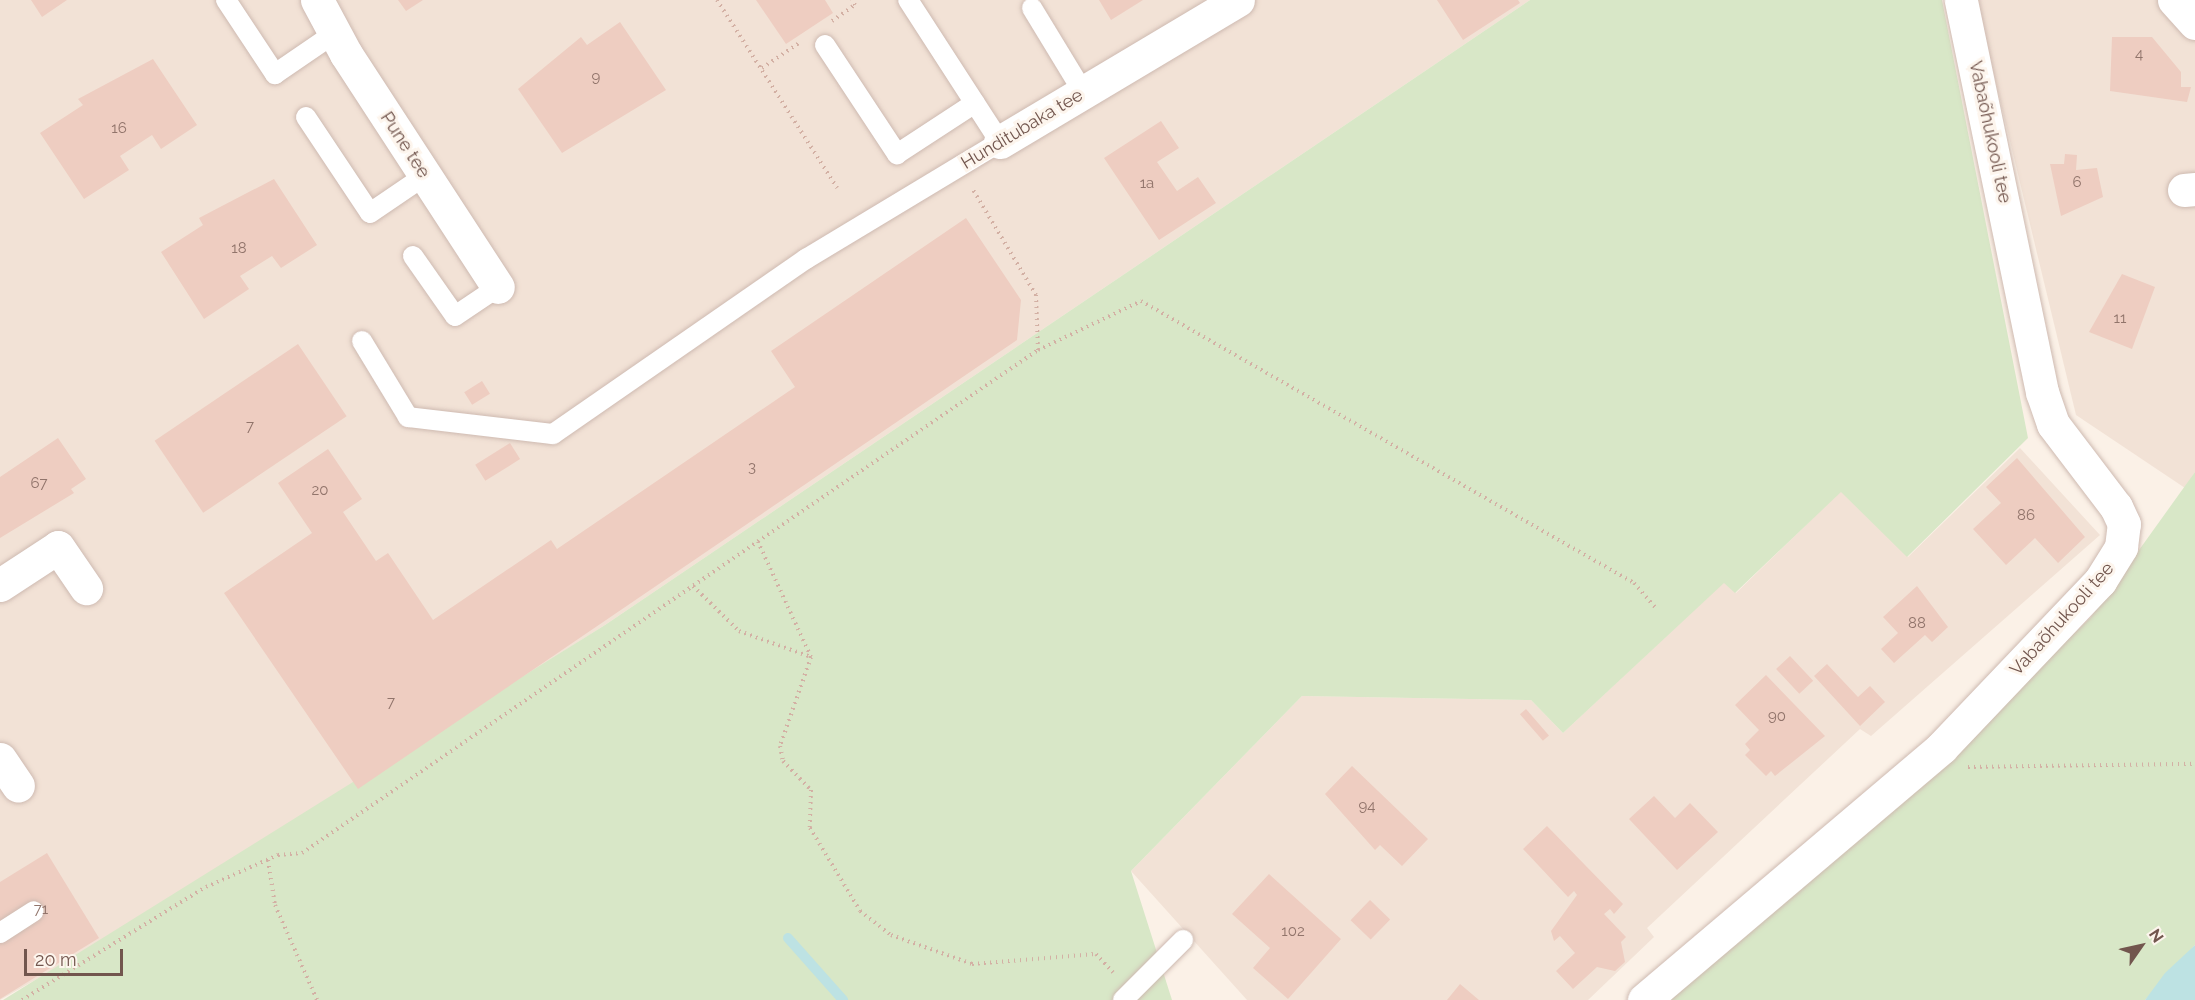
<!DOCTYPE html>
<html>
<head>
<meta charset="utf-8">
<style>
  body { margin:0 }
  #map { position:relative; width:2195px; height:1000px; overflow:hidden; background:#fbf1e7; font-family:Raleway,sans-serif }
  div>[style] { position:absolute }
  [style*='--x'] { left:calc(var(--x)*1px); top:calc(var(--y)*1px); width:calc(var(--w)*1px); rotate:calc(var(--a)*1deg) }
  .residential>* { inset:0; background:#f2e2d6 }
  .green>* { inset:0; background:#d8e7c7 }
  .water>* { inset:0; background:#bde2e3 }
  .stream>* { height:10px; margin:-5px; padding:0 5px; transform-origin:5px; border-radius:5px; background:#bde2e3 }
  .building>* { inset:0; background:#eecdc1; transform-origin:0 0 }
  .path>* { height:4px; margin-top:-2px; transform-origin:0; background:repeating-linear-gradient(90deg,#d3b0a4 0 1.5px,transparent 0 6px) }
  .roads { filter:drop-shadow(0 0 2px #cebab1) drop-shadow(0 0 2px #cebab1) }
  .lane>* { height:20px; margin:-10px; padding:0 10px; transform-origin:10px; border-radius:10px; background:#fff }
  .street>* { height:33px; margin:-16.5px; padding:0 16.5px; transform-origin:16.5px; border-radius:16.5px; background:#fff }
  span { translate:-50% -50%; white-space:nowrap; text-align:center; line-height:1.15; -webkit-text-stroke:6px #fdf5ed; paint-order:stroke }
  .number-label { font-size:15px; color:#91746b }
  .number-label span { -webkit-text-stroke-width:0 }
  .street-label { font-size:18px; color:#72564e }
  .north { position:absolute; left:2111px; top:916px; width:60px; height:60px; -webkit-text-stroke:4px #fdf5ed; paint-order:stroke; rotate:56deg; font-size:16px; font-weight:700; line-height:24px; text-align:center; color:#72564e }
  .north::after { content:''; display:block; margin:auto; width:21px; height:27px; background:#72564e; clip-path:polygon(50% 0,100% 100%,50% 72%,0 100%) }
  .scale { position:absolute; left:24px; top:949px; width:99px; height:27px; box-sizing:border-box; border:3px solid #72564e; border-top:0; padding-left:8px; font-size:18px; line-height:21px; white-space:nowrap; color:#72564e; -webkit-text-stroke:4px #fdf5ed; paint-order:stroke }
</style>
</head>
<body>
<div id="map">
  <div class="residential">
    <i style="clip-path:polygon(0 0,1530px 0,605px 625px,121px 931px,0 1000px)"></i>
    <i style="clip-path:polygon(1976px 0,2195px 0,2195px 472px,2185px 488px,2076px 415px)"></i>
    <i style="clip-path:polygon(2020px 448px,2100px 535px,1871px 736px,1860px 729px,1647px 928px,1654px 937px,1588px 1000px,1247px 1000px,1131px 871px,1302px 696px,1531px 700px,1563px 733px,1724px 582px,1736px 593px,1841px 491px,1908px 557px)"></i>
  </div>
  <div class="green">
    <i style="clip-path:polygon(1530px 0,1942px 0,2028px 438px,1907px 557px,1841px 492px,1735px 593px,1724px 583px,1563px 733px,1531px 700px,1302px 696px,1131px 871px,1172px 1000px,3px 1000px,605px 625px)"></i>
    <i style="clip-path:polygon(2195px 472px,2195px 945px,2145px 1000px,1664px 1000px,1925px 779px,2091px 617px)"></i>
  </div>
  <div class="water">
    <i style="clip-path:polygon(2195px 945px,2195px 1000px,2145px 1000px,2165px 973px)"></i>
  </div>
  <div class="stream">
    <i style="--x:788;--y:938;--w:83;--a:48.4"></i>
  </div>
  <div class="building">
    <i style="clip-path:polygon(31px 0,67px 0,42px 17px)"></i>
    <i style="clip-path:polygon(398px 0,423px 0,406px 11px)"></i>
    <i style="clip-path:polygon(756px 0,825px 0,833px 13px,786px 44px)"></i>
    <i style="clip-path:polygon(1099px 0,1143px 0,1111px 20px)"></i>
    <i style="clip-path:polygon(1437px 0,1518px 0,1520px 3px,1463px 40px)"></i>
    <i style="clip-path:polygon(620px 22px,666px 90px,562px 153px,518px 89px,581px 37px,587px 45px)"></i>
    <i style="clip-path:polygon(2112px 37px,2152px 37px,2181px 72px,2181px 87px,2191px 87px,2187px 102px,2110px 91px)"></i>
    <i style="clip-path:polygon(153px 59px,197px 125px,161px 149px,152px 135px,120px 156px,129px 170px,84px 199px,40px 133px,83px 105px,78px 99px)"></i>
    <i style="clip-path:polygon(1161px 121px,1179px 148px,1157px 162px,1177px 191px,1198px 177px,1216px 203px,1159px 240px,1104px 158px)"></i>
    <i style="clip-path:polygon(2065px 154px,2077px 155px,2076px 170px,2097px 168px,2103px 197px,2061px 216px,2050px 164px,2064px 164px)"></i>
    <i style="clip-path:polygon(274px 179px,317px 245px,281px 268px,272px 256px,240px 276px,249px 289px,204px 319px,161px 252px,203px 225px,199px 218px)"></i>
    <i style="clip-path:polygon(966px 218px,1021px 300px,1017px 340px,358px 789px,224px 593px,312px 533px,278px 483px,328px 449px,362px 499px,343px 512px,376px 561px,388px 553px,433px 620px,551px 540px,557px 549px,795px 387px,771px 351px)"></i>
    <i style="clip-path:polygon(2122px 274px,2155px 287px,2132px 349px,2089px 332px)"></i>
    <i style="left:298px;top:344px;width:87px;height:173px;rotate:56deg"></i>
    <i style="left:482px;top:381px;width:15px;height:21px;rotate:58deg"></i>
    <i style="clip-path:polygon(58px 438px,86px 479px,71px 489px,74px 493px,0 538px,0 477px)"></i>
    <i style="left:510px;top:443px;width:19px;height:41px;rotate:58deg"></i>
    <i style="clip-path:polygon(2017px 458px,2085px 537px,2058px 563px,2035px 538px,2006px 565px,1973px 529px,2001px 503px,1986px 487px)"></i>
    <i style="clip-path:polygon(1917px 586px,1948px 627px,1932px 642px,1925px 635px,1894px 663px,1881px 649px,1898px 633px,1883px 617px)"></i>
    <i style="left:1790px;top:656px;width:34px;height:19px;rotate:47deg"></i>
    <i style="clip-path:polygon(1827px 664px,1858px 697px,1870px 686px,1885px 702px,1860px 726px,1814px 676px)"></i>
    <i style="clip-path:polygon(1766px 675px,1825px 736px,1775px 776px,1771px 771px,1766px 776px,1745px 755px,1750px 750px,1745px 744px,1759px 730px,1735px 705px)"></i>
    <i style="left:1526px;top:709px;width:35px;height:8px;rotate:49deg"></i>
    <i style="clip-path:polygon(1352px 766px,1428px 839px,1402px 866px,1380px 845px,1375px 850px,1325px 794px)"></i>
    <i style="clip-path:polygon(1654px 796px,1675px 818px,1690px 803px,1718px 832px,1677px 870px,1629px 819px)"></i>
    <i style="clip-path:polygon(1547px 826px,1623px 904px,1614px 914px,1610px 909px,1604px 914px,1626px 937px,1621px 942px,1625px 962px,1615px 971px,1597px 967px,1573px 989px,1556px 971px,1575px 953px,1560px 936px,1554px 941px,1551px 931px,1577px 895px,1574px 891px,1568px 897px,1523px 849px)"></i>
    <i style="clip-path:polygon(47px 853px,99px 938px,0 999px,0 882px)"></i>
    <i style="clip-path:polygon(1269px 874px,1341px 939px,1288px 999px,1253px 968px,1270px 948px,1232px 914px)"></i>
    <i style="left:1370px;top:900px;width:28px;height:28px;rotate:44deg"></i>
    <i style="clip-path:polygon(1460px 984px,1479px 1000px,1447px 1000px)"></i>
  </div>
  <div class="path">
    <i style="--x:717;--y:0;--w:223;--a:57.4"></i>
    <i style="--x:832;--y:21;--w:28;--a:-35"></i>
    <i style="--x:855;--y:5;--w:6;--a:-121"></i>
    <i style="--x:762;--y:68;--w:45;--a:-34"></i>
    <i style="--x:1038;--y:350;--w:114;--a:-25.4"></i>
    <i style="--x:1141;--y:301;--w:568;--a:29.77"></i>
    <i style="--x:1634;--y:583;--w:32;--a:49"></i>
    <i style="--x:693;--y:586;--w:64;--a:44.4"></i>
    <i style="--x:739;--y:631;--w:77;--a:19.9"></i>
    <i style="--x:811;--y:657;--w:127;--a:-114.7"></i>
    <i style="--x:811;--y:657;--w:94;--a:109.2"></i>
    <i style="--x:780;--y:746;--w:15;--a:79"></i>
    <i style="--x:783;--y:761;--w:40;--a:46"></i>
    <i style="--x:811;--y:790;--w:38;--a:92"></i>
    <i style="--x:810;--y:828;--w:97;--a:58.9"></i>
    <i style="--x:860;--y:911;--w:39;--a:38"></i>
    <i style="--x:891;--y:935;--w:86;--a:19.7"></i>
    <i style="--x:972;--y:964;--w:124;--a:-4.6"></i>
    <i style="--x:1096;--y:954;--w:25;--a:47"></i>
    <i style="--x:1968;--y:767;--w:227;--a:-0.8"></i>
    <i style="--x:268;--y:860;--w:46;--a:81.2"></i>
    <i style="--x:275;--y:905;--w:104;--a:66.1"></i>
    <i style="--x:22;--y:1000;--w:216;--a:-31.6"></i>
    <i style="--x:206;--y:887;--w:79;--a:-24"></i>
    <i style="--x:278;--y:855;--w:24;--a:-5"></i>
    <i style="--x:302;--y:853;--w:891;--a:-34.35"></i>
    <i style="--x:1038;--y:350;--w:55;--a:-92.1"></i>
    <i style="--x:1036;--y:295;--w:125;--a:-120.9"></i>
  </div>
  <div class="roads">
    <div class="lane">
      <i style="--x:226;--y:0;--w:89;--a:56.5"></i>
      <i style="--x:275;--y:74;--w:73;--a:-34.3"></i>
      <i style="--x:1032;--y:8;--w:98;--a:58.7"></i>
      <i style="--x:825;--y:45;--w:131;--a:56.6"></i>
      <i style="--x:897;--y:154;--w:93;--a:-33.2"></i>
      <i style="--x:306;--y:117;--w:115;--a:56.3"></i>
      <i style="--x:370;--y:213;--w:68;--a:-34.2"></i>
      <i style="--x:413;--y:256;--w:73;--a:55"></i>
      <i style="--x:455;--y:316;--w:52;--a:-34"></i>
      <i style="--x:362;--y:341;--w:89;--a:58.8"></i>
      <i style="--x:408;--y:417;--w:146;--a:6.7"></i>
      <i style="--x:553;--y:434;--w:308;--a:-34.7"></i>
      <i style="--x:806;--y:259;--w:227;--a:-31.1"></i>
      <i style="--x:1000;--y:142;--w:169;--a:-122.9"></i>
      <i style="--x:0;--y:933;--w:40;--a:-32.9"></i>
      <i style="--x:1123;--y:1000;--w:85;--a:-45"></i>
    </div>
    <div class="street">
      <i style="--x:317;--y:0;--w:61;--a:61.8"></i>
      <i style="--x:346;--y:54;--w:278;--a:56.9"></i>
      <i style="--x:2174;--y:0;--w:31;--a:48"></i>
      <i style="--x:1000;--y:142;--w:277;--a:-30.8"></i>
      <i style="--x:2184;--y:190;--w:11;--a:-5"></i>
      <i style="--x:0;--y:585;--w:69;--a:-33.2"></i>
      <i style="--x:58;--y:547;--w:50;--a:55.7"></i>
      <i style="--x:0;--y:759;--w:32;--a:56"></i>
      <i style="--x:1644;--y:1000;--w:390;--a:-40.3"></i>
      <i style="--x:1941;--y:748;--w:231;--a:-46.4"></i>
      <i style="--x:2100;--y:581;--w:40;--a:-58"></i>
      <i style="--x:2121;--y:547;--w:23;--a:-83"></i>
      <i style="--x:2124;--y:524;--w:19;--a:-115"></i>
      <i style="--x:2116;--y:507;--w:104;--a:-127.2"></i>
      <i style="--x:2053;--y:424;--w:34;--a:-109"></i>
      <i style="--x:2042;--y:392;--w:400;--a:-101.7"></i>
    </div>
  </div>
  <div class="number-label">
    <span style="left:2139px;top:55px">4</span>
    <span style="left:596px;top:78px">9</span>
    <span style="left:119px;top:129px">16</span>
    <span style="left:2077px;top:183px">6</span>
    <span style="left:1147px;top:184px">1a</span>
    <span style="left:239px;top:249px">18</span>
    <span style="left:2120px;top:319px">11</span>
    <span style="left:250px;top:427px">7</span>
    <span style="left:752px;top:468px">3</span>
    <span style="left:39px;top:484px">67</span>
    <span style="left:320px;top:491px">20</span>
    <span style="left:2026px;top:516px">86</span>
    <span style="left:1917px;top:624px">88</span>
    <span style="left:391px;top:703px">7</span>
    <span style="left:1777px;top:717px">90</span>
    <span style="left:1367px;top:807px">94</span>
    <span style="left:41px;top:910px">71</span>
    <span style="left:1293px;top:932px">102</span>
  </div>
  <div class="street-label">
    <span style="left:1022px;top:129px;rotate:-31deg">Hunditubaka tee</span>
    <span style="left:1990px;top:132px;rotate:78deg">Vabaõhukooli tee</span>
    <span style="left:405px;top:145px;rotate:57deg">Pune tee</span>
    <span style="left:2062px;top:619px;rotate:-48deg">Vabaõhukooli tee</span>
  </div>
  <div class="north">N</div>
  <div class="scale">20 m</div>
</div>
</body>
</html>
